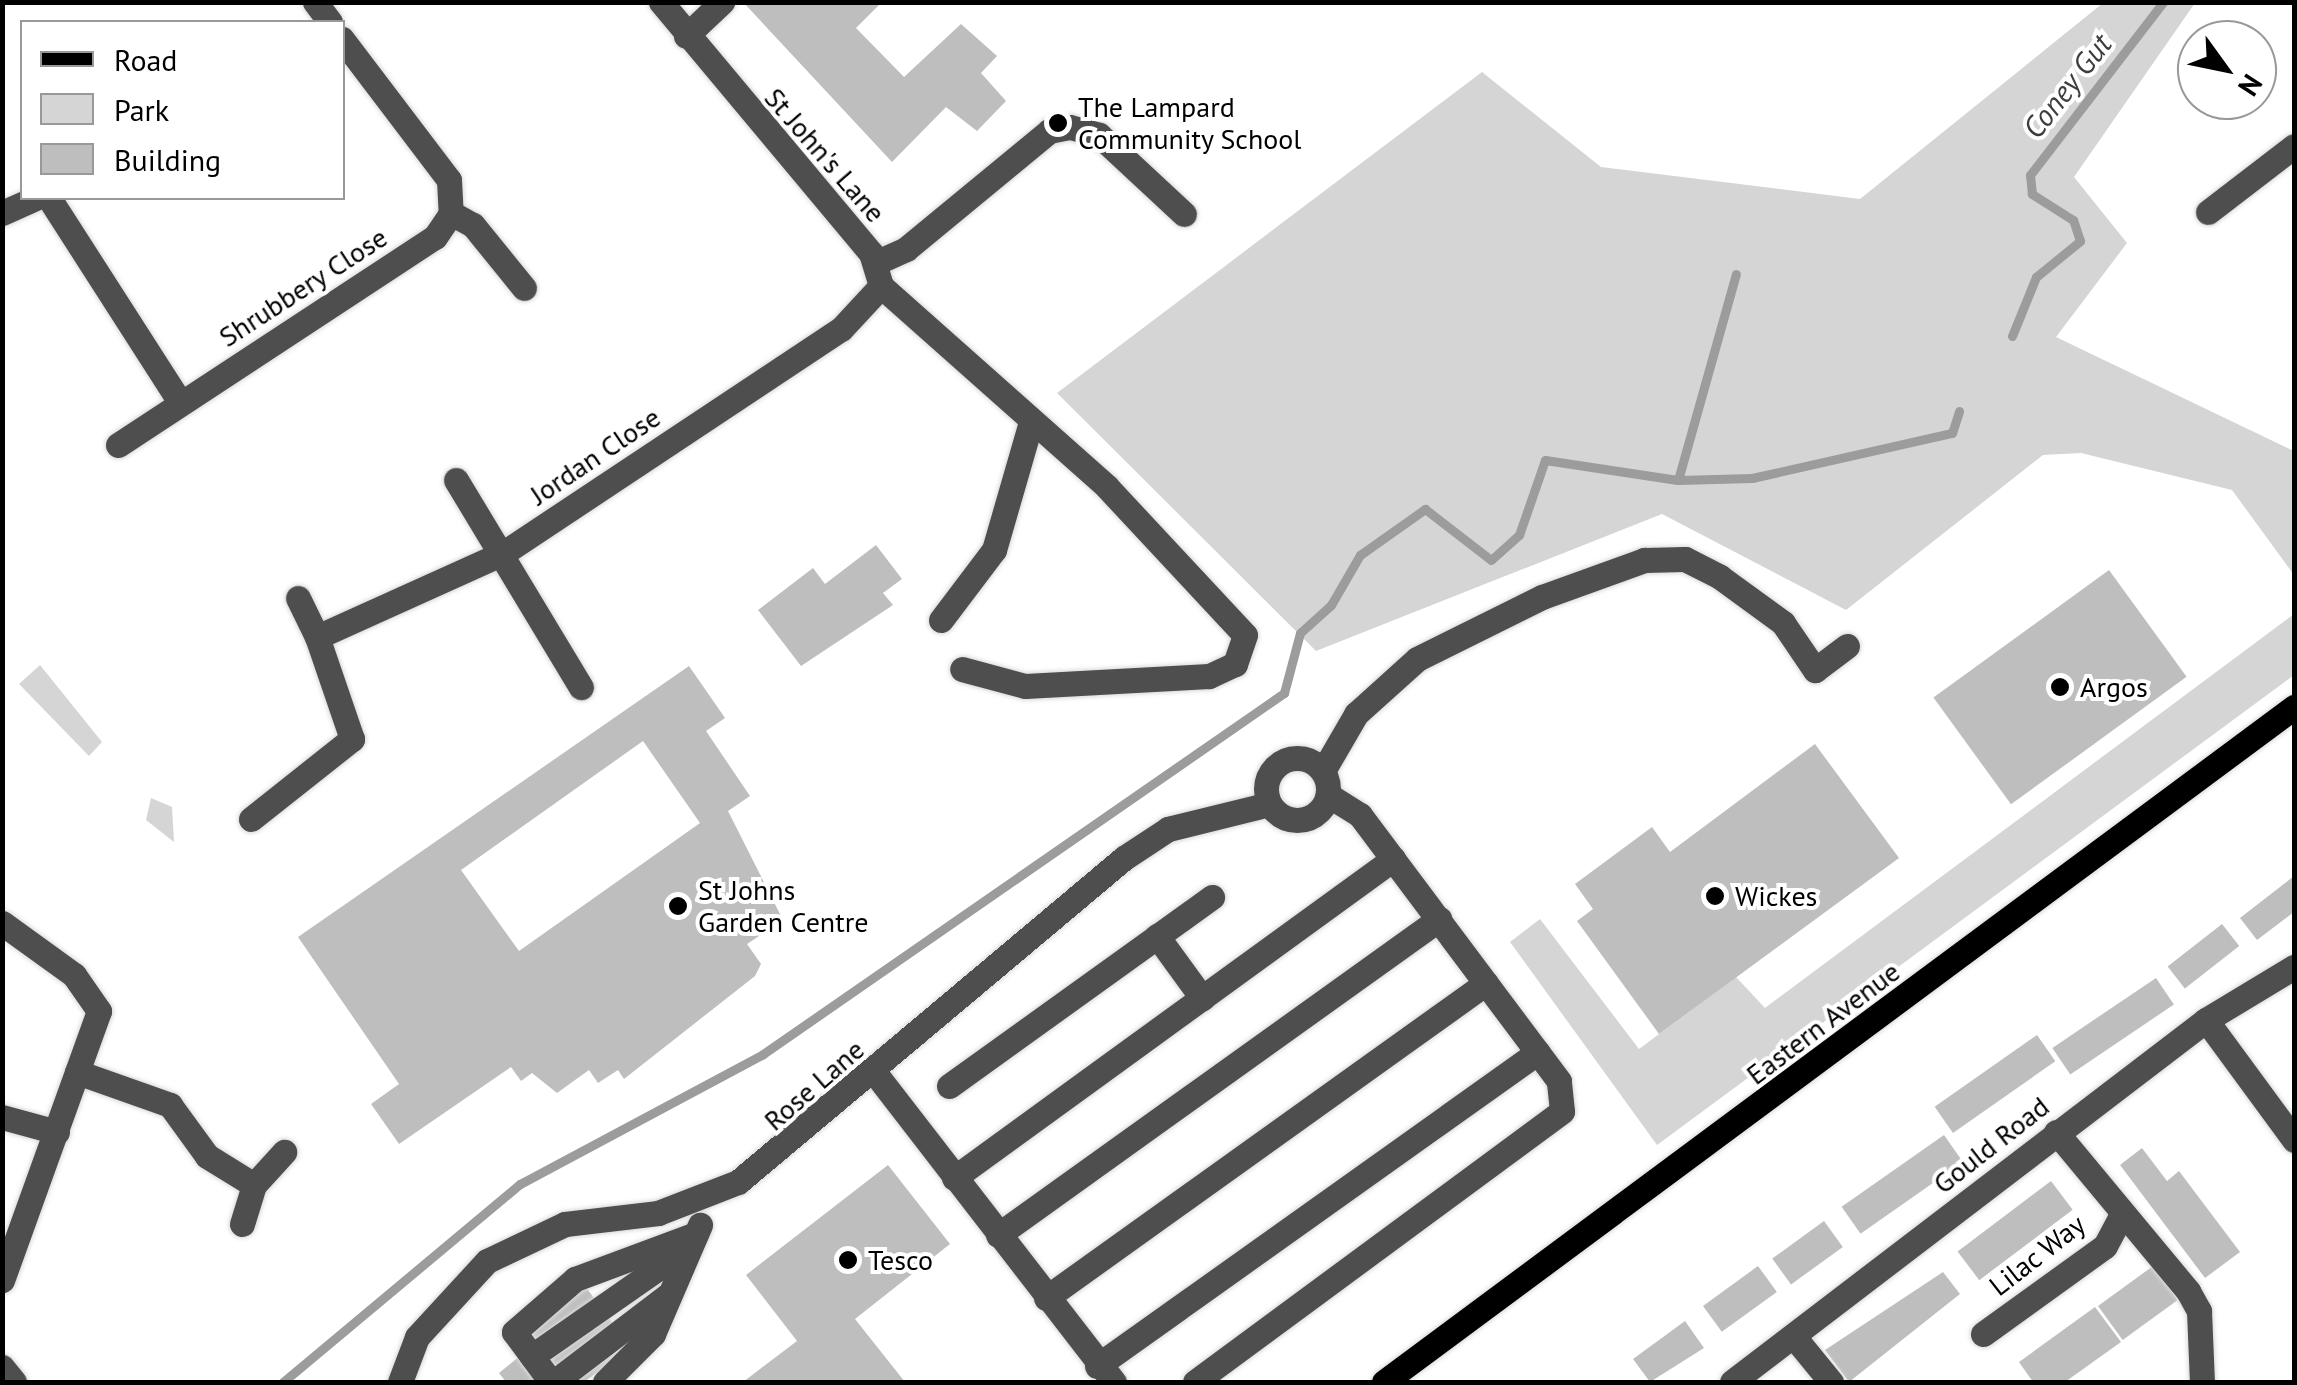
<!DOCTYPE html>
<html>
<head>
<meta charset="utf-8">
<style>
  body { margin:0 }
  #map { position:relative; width:2297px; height:1385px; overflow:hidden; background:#fff; font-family:"PT Sans",sans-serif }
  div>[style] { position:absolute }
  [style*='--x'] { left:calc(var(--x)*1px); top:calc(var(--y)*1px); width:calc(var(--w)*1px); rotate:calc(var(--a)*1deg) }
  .green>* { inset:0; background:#d5d5d5 }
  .stream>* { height:9px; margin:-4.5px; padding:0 4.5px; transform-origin:4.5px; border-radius:4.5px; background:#9c9c9c }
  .building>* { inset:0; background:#bebebe; transform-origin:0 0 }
  .roads { filter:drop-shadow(0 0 2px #dbdbdb) drop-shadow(0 0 2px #dbdbdb) }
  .minor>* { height:25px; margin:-12.5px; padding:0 12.5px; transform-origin:12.5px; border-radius:12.5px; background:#4e4e4e }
  .minor>.ring { margin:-12.5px; padding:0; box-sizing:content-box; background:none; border:25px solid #4e4e4e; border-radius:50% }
  .major>* { height:25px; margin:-12.5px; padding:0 12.5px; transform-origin:12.5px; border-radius:12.5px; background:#000 }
  .dots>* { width:28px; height:28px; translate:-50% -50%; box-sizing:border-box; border:5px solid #fff; border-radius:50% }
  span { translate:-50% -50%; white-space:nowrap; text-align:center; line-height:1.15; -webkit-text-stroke:8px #fff; paint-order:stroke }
  .poi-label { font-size:28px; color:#000 }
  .left { translate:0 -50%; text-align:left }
  .street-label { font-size:28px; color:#000 }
  .water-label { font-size:30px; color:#3d3d3d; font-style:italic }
  .frame { position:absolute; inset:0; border:5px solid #000; pointer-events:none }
  .legend { position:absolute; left:20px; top:20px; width:325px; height:180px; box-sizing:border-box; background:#fff; border:2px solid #999; margin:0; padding:12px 18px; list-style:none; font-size:30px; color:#000 }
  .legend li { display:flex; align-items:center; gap:20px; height:50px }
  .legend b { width:50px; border:2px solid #999 }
  .north { position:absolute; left:2177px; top:20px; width:100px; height:100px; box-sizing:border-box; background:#fff; border:2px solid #999; border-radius:50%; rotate:123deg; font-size:28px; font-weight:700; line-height:40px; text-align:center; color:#000 }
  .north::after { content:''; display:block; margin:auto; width:35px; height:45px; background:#000; clip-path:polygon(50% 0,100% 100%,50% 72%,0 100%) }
</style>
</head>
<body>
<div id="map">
  <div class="green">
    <i style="clip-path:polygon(2103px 3px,2195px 3px,2074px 177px,2127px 243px,2056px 337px,2294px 451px,2294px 575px,2232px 490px,2081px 453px,2043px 455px,1846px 610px,1662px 514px,1316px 651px,1057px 393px,1482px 72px,1601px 167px,1860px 199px)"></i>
    <i style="clip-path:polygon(2294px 614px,2294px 675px,1657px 1145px,1510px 942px,1540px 919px,1639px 1049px,1736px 977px,1765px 1008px)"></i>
    <i style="clip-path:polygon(40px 665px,102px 742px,89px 756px,19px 684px)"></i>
    <i style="clip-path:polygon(151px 798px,172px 807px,174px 842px,146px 820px)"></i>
  </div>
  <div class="stream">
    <i style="--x:2012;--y:336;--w:64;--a:-67.9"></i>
    <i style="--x:2036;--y:277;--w:57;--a:-39.3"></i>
    <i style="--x:2080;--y:241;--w:22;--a:-108"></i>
    <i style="--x:2073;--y:220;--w:49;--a:-147.6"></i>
    <i style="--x:2032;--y:194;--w:19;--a:-96"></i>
    <i style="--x:2030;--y:175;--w:218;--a:-52.4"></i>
    <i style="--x:1678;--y:480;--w:214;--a:-74.3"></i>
    <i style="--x:283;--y:1382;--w:309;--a:-39.9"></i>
    <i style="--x:520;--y:1184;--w:276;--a:-28.1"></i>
    <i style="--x:763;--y:1054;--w:634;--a:-34.72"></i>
    <i style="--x:1284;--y:693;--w:62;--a:-75.1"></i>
    <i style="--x:1300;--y:633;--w:42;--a:-42.1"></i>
    <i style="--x:1331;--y:605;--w:58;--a:-59.9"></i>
    <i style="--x:1360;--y:555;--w:80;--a:-35.3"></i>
    <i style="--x:1425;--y:509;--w:83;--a:37.7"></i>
    <i style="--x:1491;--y:560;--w:38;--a:-42"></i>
    <i style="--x:1519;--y:535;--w:79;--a:-70.9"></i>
    <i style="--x:1545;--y:460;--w:134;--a:8.6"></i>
    <i style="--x:1678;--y:480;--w:74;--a:-1.5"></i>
    <i style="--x:1752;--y:478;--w:205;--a:-12.7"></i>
    <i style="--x:1952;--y:433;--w:23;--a:-72"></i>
  </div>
  <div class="building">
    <i style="clip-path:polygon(743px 2px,882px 2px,856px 28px,904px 77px,961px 24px,997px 56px,981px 73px,1006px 101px,977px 131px,946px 107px,892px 162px)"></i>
    <i style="clip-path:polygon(876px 545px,902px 579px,883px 593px,893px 605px,801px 666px,758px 610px,813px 568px,825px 584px)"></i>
    <i style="left:2109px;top:570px;width:132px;height:217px;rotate:54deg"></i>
    <i style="clip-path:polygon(evenodd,689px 666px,725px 718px,706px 731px,750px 796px,728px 811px,783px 920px,747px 944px,761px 964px,755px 976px,624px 1079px,618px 1070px,598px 1083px,589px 1070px,557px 1093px,532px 1073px,521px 1081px,511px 1067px,399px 1144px,371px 1104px,399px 1084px,298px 937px,689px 666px,643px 741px,700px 823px,519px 951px,461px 870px,643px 741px)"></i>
    <i style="clip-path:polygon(1815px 744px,1899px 858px,1659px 1034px,1577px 921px,1593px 909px,1575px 884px,1652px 827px,1670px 852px)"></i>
    <i style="clip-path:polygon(2294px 876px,2294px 912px,2257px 940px,2240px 918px)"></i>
    <i style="left:2222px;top:924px;width:28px;height:69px;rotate:52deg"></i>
    <i style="left:2156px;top:978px;width:32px;height:125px;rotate:56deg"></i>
    <i style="left:2037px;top:1035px;width:32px;height:125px;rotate:55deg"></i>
    <i style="left:1944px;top:1135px;width:33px;height:125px;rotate:55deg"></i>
    <i style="clip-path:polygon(2142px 1148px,2167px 1181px,2179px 1171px,2240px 1252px,2205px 1278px,2120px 1165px)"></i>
    <i style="clip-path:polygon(888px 1165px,950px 1244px,855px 1319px,905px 1382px,743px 1382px,797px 1341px,746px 1275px)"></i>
    <i style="left:2051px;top:1181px;width:36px;height:117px;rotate:53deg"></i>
    <i style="left:1824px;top:1221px;width:32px;height:64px;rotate:54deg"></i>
    <i style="left:1758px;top:1266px;width:32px;height:68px;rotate:54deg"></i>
    <i style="left:2153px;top:1266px;width:42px;height:68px;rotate:54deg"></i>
    <i style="clip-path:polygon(1943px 1272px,1960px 1294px,1849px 1382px,1825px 1350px)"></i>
    <i style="clip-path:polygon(585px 1286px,631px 1348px,584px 1382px,506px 1382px,499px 1373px,521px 1355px,512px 1342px)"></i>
    <i style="clip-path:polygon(2095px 1307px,2121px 1342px,2065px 1382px,2033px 1382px,2019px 1362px)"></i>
    <i style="clip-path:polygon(1685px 1321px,1704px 1348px,1650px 1382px,1633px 1359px)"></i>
  </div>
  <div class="roads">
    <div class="minor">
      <i style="--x:315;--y:2;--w:25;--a:53"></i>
      <i style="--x:661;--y:2;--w:327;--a:50.1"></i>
      <i style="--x:871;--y:253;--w:34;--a:73"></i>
      <i style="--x:881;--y:286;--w:302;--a:41.6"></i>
      <i style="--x:1107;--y:487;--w:202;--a:47"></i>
      <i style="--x:1245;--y:635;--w:31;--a:109"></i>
      <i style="--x:1235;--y:664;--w:29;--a:155"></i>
      <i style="--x:1209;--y:676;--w:184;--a:176.9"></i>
      <i style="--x:1025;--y:686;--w:65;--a:-164.9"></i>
      <i style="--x:686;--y:36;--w:50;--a:-43.4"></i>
      <i style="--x:342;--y:39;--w:177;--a:52.8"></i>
      <i style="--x:449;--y:180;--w:33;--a:87"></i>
      <i style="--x:451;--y:213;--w:25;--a:29"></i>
      <i style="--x:473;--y:225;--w:81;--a:51"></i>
      <i style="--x:49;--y:198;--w:242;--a:57.3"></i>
      <i style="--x:2208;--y:212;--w:108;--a:-37.5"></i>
      <i style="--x:2;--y:213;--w:36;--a:-24"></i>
      <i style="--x:875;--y:263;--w:34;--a:-24"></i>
      <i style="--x:906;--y:249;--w:185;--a:-39.5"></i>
      <i style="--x:1049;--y:131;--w:21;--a:-11"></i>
      <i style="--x:1070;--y:127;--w:30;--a:15"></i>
      <i style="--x:1099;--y:135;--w:116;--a:42.9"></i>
      <i style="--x:118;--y:445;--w:379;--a:-33.3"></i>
      <i style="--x:435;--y:237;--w:29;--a:-56"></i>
      <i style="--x:456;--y:480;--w:242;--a:58.9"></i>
      <i style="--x:298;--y:598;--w:43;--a:64"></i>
      <i style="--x:941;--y:620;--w:88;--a:-52.9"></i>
      <i style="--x:994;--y:550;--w:133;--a:-73.9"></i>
      <i class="ring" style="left:1266px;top:758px;width:37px;height:37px"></i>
      <i style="--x:1323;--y:771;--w:66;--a:-59.9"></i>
      <i style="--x:1356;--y:714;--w:82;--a:-42"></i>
      <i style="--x:1417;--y:659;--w:140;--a:-26.4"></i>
      <i style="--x:1542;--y:597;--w:109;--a:-19.9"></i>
      <i style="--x:1644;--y:560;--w:41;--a:-1.4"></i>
      <i style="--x:1685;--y:559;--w:39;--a:27"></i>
      <i style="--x:1720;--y:577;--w:78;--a:36.1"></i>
      <i style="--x:1783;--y:623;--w:57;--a:55.8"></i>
      <i style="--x:1815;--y:670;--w:40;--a:-37"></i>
      <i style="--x:251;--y:819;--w:129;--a:-38.4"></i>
      <i style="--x:352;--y:739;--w:108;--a:-108.9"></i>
      <i style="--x:317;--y:637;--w:206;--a:-24.3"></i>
      <i style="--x:505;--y:552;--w:403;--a:-33.6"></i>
      <i style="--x:841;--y:329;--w:59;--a:-47.1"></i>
      <i style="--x:2;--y:923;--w:89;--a:35.8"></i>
      <i style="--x:74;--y:975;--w:44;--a:55.2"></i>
      <i style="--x:99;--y:1011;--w:286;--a:109.8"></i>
      <i style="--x:1157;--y:936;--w:77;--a:54"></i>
      <i style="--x:2206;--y:1020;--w:149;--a:53.7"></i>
      <i style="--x:77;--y:1072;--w:99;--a:19.5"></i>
      <i style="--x:170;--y:1105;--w:63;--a:54"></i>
      <i style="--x:207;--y:1156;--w:55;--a:31.7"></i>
      <i style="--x:875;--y:1073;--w:391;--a:52.3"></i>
      <i style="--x:949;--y:1086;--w:324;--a:-35.7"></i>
      <i style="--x:2;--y:1117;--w:57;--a:15.3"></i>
      <i style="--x:2056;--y:1132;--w:207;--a:50.3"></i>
      <i style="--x:2188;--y:1291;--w:23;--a:61"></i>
      <i style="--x:2199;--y:1311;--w:71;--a:87.6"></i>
      <i style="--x:954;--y:1178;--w:543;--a:-36"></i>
      <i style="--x:242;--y:1224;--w:41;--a:-72.9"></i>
      <i style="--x:254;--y:1185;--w:45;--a:-47.7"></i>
      <i style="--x:998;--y:1235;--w:543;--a:-35.62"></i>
      <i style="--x:1046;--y:1298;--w:541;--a:-35.6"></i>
      <i style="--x:1983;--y:1334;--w:150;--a:-35.8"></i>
      <i style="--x:2105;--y:1246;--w:32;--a:-62"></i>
      <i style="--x:1795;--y:1338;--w:57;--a:50.7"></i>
      <i style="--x:532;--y:1356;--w:190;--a:-34.9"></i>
      <i style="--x:1097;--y:1366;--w:541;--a:-35.45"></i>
      <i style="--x:2;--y:1367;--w:19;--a:51"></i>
      <i style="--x:400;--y:1382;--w:48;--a:-69.3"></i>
      <i style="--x:417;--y:1337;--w:103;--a:-47.4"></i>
      <i style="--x:487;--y:1261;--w:86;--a:-25.4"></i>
      <i style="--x:565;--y:1224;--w:94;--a:-6.7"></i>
      <i style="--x:658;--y:1213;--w:86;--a:-21.2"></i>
      <i style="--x:738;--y:1182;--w:504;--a:-40.01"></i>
      <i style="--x:1124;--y:858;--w:53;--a:-33.4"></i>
      <i style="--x:1168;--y:829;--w:104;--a:-13.9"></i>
      <i style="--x:551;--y:1382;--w:62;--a:-126.5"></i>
      <i style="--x:514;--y:1332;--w:81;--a:-41"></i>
      <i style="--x:575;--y:1279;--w:129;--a:-20.4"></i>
      <i style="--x:554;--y:1382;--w:142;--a:-37.3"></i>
      <i style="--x:605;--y:1382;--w:68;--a:-45"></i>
      <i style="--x:653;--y:1334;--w:119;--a:-66.7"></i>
      <i style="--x:1195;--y:1382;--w:456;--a:-36.4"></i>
      <i style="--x:1562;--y:1111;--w:30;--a:-96"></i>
      <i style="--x:1559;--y:1081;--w:332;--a:-126.8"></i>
      <i style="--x:1360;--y:815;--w:38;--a:-148"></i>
      <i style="--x:1732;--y:1382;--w:596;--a:-37.37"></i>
      <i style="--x:2206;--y:1020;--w:103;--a:-31.1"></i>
    </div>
    <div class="major">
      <i style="--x:1384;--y:1382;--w:1133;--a:-36.57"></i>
    </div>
  </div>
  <div class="dots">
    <i style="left:1058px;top:123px;background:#000"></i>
    <i style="left:2060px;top:687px;background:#000"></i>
    <i style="left:1715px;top:896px;background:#000"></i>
    <i style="left:678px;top:906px;background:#000"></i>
    <i style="left:848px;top:1260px;background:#000"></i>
  </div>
  <div class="poi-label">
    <span class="left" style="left:1078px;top:123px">The Lampard<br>Community School</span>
    <span class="left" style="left:2080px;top:687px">Argos</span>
    <span class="left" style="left:698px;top:906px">St Johns<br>Garden Centre</span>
    <span class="left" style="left:1735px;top:896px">Wickes</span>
    <span class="left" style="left:868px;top:1260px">Tesco</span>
  </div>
  <div class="street-label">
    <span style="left:825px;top:155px;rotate:49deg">St John's Lane</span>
    <span style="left:303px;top:287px;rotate:-33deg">Shrubbery Close</span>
    <span style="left:595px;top:456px;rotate:-34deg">Jordan Close</span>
    <span style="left:1823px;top:1023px;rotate:-37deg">Eastern Avenue</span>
    <span style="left:814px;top:1085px;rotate:-41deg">Rose Lane</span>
    <span style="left:1991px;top:1145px;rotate:-38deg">Gould Road</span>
    <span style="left:2037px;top:1255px;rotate:-38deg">Lilac Way</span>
  </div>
  <div class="water-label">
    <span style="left:2067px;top:86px;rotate:-52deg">Coney Gut</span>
  </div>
  <div class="frame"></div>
  <ul class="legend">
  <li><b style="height:12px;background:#000"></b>Road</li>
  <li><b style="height:28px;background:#d5d5d5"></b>Park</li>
  <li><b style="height:28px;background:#bebebe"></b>Building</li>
  </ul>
  <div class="north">N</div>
</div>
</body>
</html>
